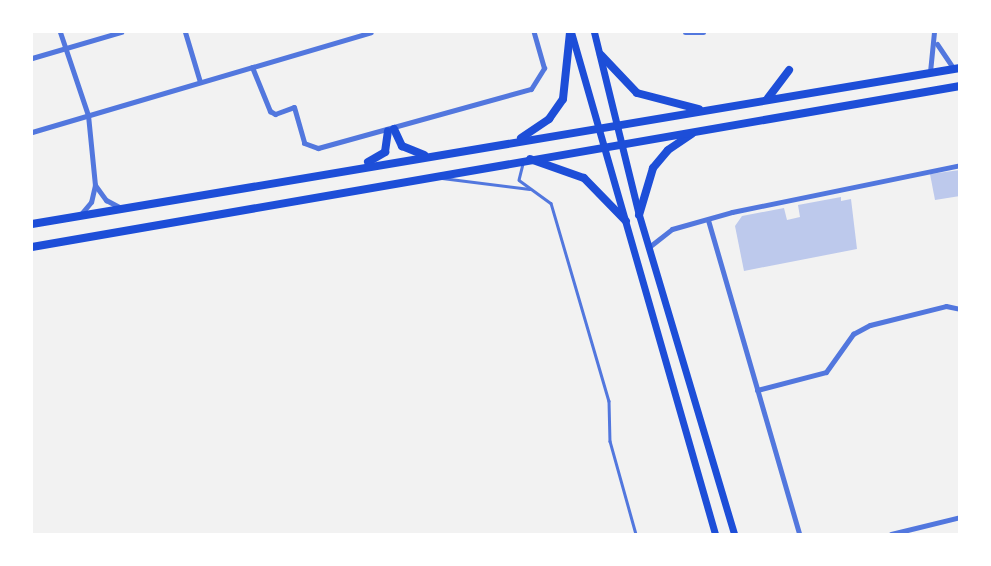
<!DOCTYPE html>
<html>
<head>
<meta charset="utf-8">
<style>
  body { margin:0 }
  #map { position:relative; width:991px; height:566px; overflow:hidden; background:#f2f2f2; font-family:"PT Sans Narrow",sans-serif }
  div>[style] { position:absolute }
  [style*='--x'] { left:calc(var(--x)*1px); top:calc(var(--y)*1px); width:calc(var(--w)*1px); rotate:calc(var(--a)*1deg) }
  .building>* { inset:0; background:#bdc9ec }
  .service>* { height:2.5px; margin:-1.25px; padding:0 1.25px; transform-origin:1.25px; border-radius:1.25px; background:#5277de }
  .minor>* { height:5px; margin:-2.5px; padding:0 2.5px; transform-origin:2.5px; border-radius:2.5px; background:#5277de }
  .secondary>* { height:7px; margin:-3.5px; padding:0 3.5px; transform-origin:3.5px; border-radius:3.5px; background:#1d4ed8 }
  .primary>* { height:8px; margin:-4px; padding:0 4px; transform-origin:4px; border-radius:4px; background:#1d4ed8 }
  span { translate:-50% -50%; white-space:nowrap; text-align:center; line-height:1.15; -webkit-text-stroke:7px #fff; paint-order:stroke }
  .frame { position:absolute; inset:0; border:33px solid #fff; pointer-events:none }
</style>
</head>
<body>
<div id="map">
  <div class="building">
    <i style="clip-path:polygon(960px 170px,960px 196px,935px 200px,930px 174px)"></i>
    <i style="clip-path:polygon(841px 197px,841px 201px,851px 199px,857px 249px,744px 271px,735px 226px,742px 216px,784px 208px,787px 220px,800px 217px,798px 205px)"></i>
  </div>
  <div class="service">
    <i style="--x:523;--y:164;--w:16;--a:104"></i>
    <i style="--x:519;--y:180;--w:39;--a:36"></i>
    <i style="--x:551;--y:203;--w:206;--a:73.7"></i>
    <i style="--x:609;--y:401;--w:40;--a:88.6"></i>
    <i style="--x:610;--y:441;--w:97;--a:74.4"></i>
    <i style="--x:442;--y:178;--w:88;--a:7.2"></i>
  </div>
  <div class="minor">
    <i style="--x:60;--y:32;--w:88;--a:71.4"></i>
    <i style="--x:88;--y:115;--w:70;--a:84.3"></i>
    <i style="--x:95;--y:185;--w:17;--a:103"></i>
    <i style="--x:91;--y:202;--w:17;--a:130"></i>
    <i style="--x:185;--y:32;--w:52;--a:73.3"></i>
    <i style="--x:685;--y:32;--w:18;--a:0"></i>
    <i style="--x:937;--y:44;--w:30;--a:56"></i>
    <i style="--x:32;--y:58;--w:93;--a:-16.3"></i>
    <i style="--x:252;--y:67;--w:48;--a:67.8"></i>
    <i style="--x:270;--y:111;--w:6;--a:31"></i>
    <i style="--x:275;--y:114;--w:20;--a:-20"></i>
    <i style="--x:294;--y:107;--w:37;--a:74"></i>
    <i style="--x:304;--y:143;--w:15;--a:20"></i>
    <i style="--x:318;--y:148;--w:221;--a:-15.5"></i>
    <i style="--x:531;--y:89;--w:25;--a:-58"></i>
    <i style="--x:544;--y:68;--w:37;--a:-106"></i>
    <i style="--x:930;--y:72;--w:40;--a:-84.3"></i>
    <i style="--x:32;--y:132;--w:353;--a:-16.4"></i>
    <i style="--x:95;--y:185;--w:19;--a:54"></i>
    <i style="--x:106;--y:200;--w:17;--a:28"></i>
    <i style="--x:708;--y:220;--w:327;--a:73.8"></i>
    <i style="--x:649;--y:247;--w:29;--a:-38"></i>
    <i style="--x:672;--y:229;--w:62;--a:-15.8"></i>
    <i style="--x:732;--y:212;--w:233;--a:-11.6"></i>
    <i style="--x:757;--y:390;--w:71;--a:-14.6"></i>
    <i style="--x:826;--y:372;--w:47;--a:-54.6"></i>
    <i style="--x:853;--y:334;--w:19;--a:-28"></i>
    <i style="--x:870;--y:325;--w:78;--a:-14"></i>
    <i style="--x:946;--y:306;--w:14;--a:12"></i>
    <i style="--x:891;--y:534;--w:71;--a:-13.8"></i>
  </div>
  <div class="secondary">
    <i style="--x:571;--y:32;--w:522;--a:73.99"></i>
    <i style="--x:594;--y:32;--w:188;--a:76.2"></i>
    <i style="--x:639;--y:215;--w:333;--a:73.4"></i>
  </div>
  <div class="primary">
    <i style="--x:601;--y:55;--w:52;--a:46.5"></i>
    <i style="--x:637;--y:93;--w:64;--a:14.5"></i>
    <i style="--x:768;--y:98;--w:35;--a:-53"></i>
    <i style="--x:394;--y:129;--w:19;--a:65"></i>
    <i style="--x:402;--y:146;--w:24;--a:22"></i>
    <i style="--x:521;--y:138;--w:34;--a:-34"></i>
    <i style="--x:549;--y:119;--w:24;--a:-55"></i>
    <i style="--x:563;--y:99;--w:67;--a:-84"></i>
    <i style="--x:530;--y:159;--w:57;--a:19.4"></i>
    <i style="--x:584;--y:178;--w:60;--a:45.7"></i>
    <i style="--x:368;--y:162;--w:20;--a:-30"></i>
    <i style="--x:385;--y:152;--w:21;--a:-82"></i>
    <i style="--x:639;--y:215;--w:49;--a:-73.4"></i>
    <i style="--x:653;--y:168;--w:23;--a:-50"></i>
    <i style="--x:668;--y:150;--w:29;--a:-34"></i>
    <i style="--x:32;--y:224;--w:941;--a:-9.54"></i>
    <i style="--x:32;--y:247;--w:942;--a:-9.84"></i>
  </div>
  <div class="frame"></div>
</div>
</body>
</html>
